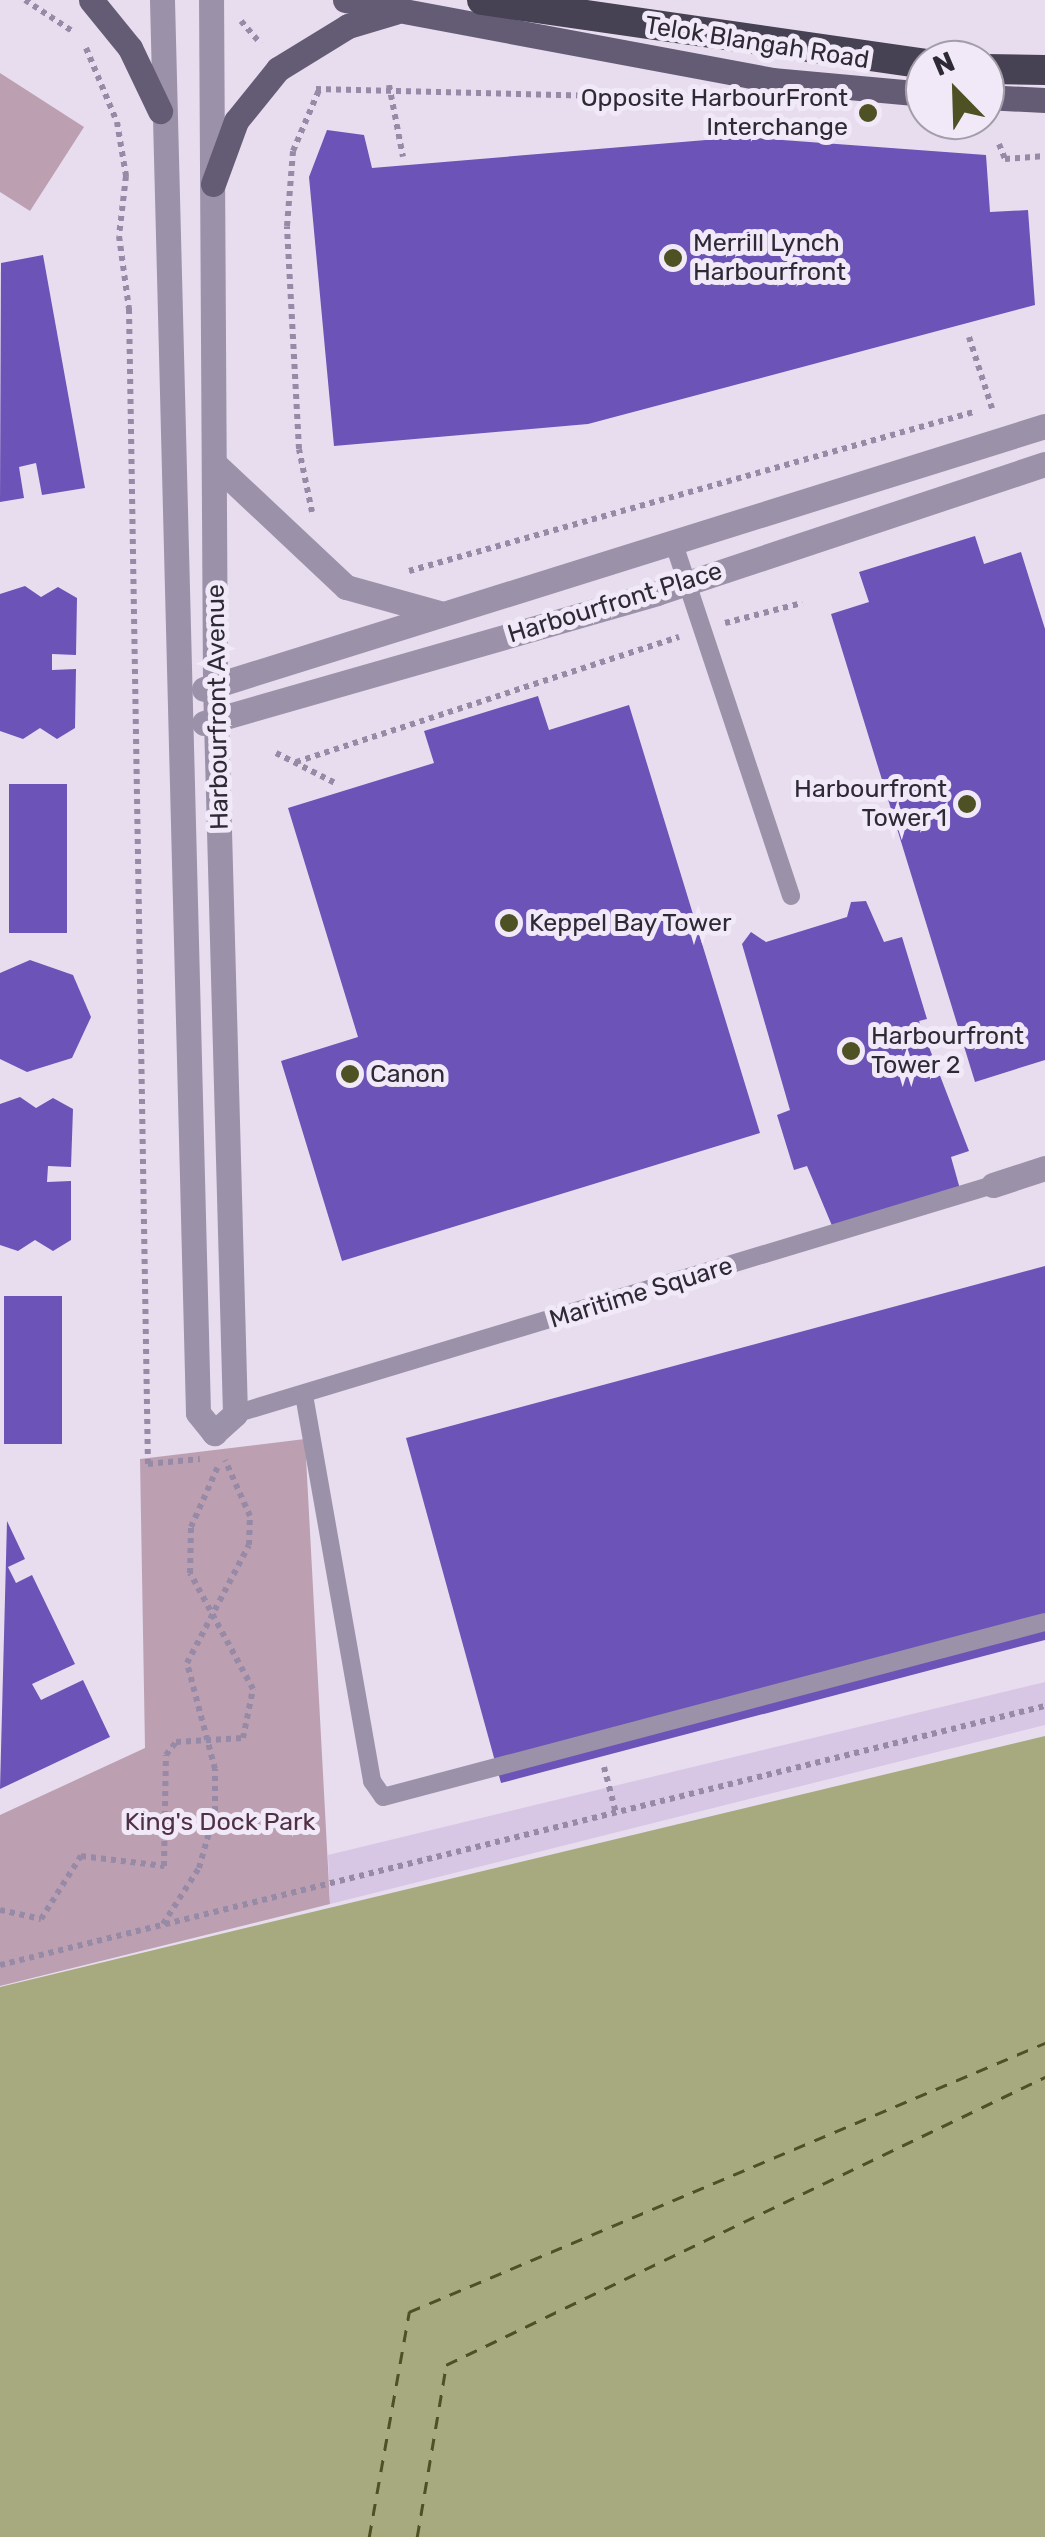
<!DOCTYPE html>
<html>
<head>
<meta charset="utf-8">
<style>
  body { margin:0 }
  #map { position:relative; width:1045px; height:2537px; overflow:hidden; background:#e7ddef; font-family:Rubik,sans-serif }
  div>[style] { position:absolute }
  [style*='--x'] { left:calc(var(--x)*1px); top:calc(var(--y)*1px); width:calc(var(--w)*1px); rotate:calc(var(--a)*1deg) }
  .green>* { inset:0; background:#bd9fb2 }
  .plaza>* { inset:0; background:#d8c6e5 }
  .water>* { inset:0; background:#a7a97f }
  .ferry>* { height:2.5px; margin-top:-1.25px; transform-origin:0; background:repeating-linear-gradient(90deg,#4e5123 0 12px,transparent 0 22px) }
  .building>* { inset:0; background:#6c53b8; transform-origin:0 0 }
  .path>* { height:6px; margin-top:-3px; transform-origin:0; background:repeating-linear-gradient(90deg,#968aa6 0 5px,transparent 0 10px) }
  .lane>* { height:18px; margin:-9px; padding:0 9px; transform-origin:9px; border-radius:9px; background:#9b91a9 }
  .street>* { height:25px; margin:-12.5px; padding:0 12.5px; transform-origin:12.5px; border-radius:12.5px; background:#9b91a9 }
  .primary>* { height:25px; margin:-12.5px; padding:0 12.5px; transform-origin:12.5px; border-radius:12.5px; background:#645c75 }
  .highway>* { height:30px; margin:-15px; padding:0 15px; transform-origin:15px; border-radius:15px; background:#474154 }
  .dots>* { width:28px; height:28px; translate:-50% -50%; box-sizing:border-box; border:5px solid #f1e9f7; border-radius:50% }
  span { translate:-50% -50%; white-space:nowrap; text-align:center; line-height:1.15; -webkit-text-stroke:10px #f1e9f7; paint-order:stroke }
  .street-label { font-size:25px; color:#2d2935 }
  .poi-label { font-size:25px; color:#2d2935 }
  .right { translate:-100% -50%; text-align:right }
  .left { translate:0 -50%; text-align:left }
  .park-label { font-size:25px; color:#503044 }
  .north { position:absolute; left:905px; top:40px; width:100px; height:100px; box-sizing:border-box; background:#f1e9f7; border:2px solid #a39ca9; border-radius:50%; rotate:337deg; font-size:28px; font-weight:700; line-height:40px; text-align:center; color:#2d2935 }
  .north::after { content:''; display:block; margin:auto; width:35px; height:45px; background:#4e5123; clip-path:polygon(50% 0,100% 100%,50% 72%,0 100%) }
</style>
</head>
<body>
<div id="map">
  <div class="green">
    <i style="clip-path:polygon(0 73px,84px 127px,30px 211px,0 192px)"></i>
    <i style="clip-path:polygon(305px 1439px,330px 1904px,0 1986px,0 1815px,145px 1748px,140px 1459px)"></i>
  </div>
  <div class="plaza">
    <i style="clip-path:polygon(1045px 1682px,1045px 1725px,330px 1904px,328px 1855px)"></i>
  </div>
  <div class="water">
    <i style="clip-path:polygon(1045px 1736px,1045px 2537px,0 2537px,0 1987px)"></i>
  </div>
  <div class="ferry">
    <i style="--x:369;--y:2537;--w:229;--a:-79.9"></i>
    <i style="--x:409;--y:2312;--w:691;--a:-22.93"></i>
    <i style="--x:417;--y:2537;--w:174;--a:-80.4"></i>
    <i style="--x:446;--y:2365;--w:665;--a:-25.68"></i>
  </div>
  <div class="building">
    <i style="clip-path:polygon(327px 130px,364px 135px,372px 168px,742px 137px,986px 155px,990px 212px,1028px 210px,1035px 305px,588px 424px,334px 446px,309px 177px)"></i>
    <i style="clip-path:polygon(43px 255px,85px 488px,42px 495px,36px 463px,19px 467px,24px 498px,0 502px,1px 263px)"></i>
    <i style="clip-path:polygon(975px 536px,984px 564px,1021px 552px,1045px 629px,1045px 1060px,975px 1082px,831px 614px,869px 602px,859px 572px)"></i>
    <i style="clip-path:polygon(25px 586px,41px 597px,58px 587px,77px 598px,76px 655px,52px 654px,52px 670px,76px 669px,75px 728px,57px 739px,40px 728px,23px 739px,0 731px,0 594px)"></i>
    <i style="clip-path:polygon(538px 696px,549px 730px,629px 705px,760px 1133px,342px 1261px,281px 1061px,358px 1037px,288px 808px,434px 763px,424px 731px)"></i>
    <i style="left:9px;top:784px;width:58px;height:149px"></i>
    <i style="clip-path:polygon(866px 901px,884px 942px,902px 937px,927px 1019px,919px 1021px,969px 1151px,951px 1157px,960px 1189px,838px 1240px,807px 1166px,794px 1170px,777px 1115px,790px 1110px,742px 944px,751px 932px,766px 942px,847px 917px,851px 902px)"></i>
    <i style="clip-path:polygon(30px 960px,73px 975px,91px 1017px,72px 1058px,27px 1072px,0 1059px,0 973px)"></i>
    <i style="clip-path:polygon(20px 1097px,36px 1108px,53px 1098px,73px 1109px,71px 1167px,48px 1166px,47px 1182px,71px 1181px,71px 1240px,53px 1251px,35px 1240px,18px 1251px,0 1245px,0 1104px)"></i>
    <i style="clip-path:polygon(1045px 1266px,1045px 1640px,501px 1783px,406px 1438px)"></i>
    <i style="left:4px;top:1296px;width:58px;height:148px"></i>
    <i style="clip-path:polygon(7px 1521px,25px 1559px,8px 1567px,16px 1583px,32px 1575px,75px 1664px,32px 1684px,41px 1700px,83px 1680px,110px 1737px,0 1789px)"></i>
  </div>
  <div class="path">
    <i style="--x:25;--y:0;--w:56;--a:33.4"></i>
    <i style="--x:241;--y:21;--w:30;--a:49"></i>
    <i style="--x:86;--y:48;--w:80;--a:67.3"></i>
    <i style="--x:117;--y:122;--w:55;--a:80.5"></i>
    <i style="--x:126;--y:176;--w:60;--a:96.7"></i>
    <i style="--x:119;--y:236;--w:74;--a:82.2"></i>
    <i style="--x:129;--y:309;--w:1155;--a:89.06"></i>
    <i style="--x:148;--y:1464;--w:52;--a:-5.5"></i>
    <i style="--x:389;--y:85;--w:73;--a:79"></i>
    <i style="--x:316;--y:89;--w:367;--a:1.4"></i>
    <i style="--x:999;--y:144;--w:16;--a:68"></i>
    <i style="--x:1005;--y:159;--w:40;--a:-4.3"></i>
    <i style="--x:969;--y:337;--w:75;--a:72.1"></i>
    <i style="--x:312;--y:512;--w:64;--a:-101.7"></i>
    <i style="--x:299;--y:449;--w:223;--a:-93.1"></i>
    <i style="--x:287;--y:226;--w:75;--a:-85.4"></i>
    <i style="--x:293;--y:151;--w:66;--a:-66.9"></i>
    <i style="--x:409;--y:571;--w:587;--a:-15.72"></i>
    <i style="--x:725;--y:623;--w:80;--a:-14.6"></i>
    <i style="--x:276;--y:753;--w:68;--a:26.9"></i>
    <i style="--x:296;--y:762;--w:403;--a:-18.1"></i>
    <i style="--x:604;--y:1767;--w:48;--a:75.4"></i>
    <i style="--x:0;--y:1910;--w:42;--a:12.4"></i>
    <i style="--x:41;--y:1919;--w:75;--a:-57.6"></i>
    <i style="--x:81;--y:1856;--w:84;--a:6.9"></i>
    <i style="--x:164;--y:1866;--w:111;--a:-89"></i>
    <i style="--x:166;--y:1755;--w:16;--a:-52"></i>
    <i style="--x:176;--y:1742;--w:67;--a:-3.4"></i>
    <i style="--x:243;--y:1738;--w:50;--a:-78.5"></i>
    <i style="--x:253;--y:1689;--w:132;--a:-118.5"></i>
    <i style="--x:190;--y:1573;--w:46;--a:-88.8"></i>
    <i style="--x:191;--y:1527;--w:69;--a:-66"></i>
    <i style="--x:163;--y:1924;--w:67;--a:-57.3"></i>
    <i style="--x:199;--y:1868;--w:59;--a:-74.3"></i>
    <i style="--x:215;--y:1811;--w:42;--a:-90"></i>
    <i style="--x:215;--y:1769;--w:110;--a:-104.8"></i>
    <i style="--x:187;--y:1663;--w:133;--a:-62.3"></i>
    <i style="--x:249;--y:1545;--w:29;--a:-88"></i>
    <i style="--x:250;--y:1516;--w:61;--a:-114.1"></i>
    <i style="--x:0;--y:1965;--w:1077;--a:-13.92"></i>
  </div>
  <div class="lane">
    <i style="--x:673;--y:541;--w:374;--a:71.6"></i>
    <i style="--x:304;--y:1395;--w:392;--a:80"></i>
    <i style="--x:372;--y:1781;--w:19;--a:55"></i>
    <i style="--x:383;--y:1797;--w:685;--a:-14.81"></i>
    <i style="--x:235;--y:1414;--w:792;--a:-16.81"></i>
  </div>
  <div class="street">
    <i style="--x:162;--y:0;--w:1413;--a:88.54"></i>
    <i style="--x:198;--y:1413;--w:26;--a:51"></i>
    <i style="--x:214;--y:1433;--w:28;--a:-42"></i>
    <i style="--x:235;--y:1414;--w:728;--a:-91.57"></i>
    <i style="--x:215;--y:686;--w:686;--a:-90.33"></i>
    <i style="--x:216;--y:465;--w:178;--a:43.2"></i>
    <i style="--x:346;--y:587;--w:97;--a:15.6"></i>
    <i style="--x:204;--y:689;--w:881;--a:-17.37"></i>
    <i style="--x:204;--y:723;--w:471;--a:-16"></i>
    <i style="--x:657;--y:593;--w:409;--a:-18.4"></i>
    <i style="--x:993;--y:1185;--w:55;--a:-18.1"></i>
  </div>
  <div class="primary">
    <i style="--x:91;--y:0;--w:62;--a:50.9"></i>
    <i style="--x:130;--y:48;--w:70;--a:64.5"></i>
    <i style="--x:345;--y:0;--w:434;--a:10.6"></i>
    <i style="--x:772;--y:80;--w:154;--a:5.2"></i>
    <i style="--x:985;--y:97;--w:60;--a:2.9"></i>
    <i style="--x:213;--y:184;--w:67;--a:-69.9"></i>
    <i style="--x:236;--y:121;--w:67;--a:-51.1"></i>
    <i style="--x:278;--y:69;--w:82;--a:-31.6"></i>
    <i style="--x:348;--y:26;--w:49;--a:-16.6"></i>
  </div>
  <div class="highway">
    <i style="--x:482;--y:0;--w:448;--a:8.2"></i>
    <i style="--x:985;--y:69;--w:60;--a:1"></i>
  </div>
  <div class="dots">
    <i style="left:868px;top:113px;background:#4e5123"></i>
    <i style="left:673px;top:258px;background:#4e5123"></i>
    <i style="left:967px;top:804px;background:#4e5123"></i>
    <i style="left:509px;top:923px;background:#4e5123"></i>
    <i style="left:851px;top:1051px;background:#4e5123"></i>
    <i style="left:350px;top:1074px;background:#4e5123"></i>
  </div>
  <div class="street-label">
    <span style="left:757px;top:43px;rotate:9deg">Telok Blangah Road</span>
    <span style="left:615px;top:603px;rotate:-17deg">Harbourfront Place</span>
    <span style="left:218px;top:707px;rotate:-91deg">Harbourfront Avenue</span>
    <span style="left:641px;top:1293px;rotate:-17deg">Maritime Square</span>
  </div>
  <div class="poi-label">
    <span class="right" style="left:848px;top:113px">Opposite HarbourFront<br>Interchange</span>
    <span class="left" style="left:693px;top:258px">Merrill Lynch<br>Harbourfront</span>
    <span class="right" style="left:947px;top:804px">Harbourfront<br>Tower 1</span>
    <span class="left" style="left:529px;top:923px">Keppel Bay Tower</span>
    <span class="left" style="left:871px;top:1051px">Harbourfront<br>Tower 2</span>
    <span class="left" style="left:370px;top:1074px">Canon</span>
  </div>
  <div class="park-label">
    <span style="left:220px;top:1822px">King's Dock Park</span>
  </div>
  <div class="north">N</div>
</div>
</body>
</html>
